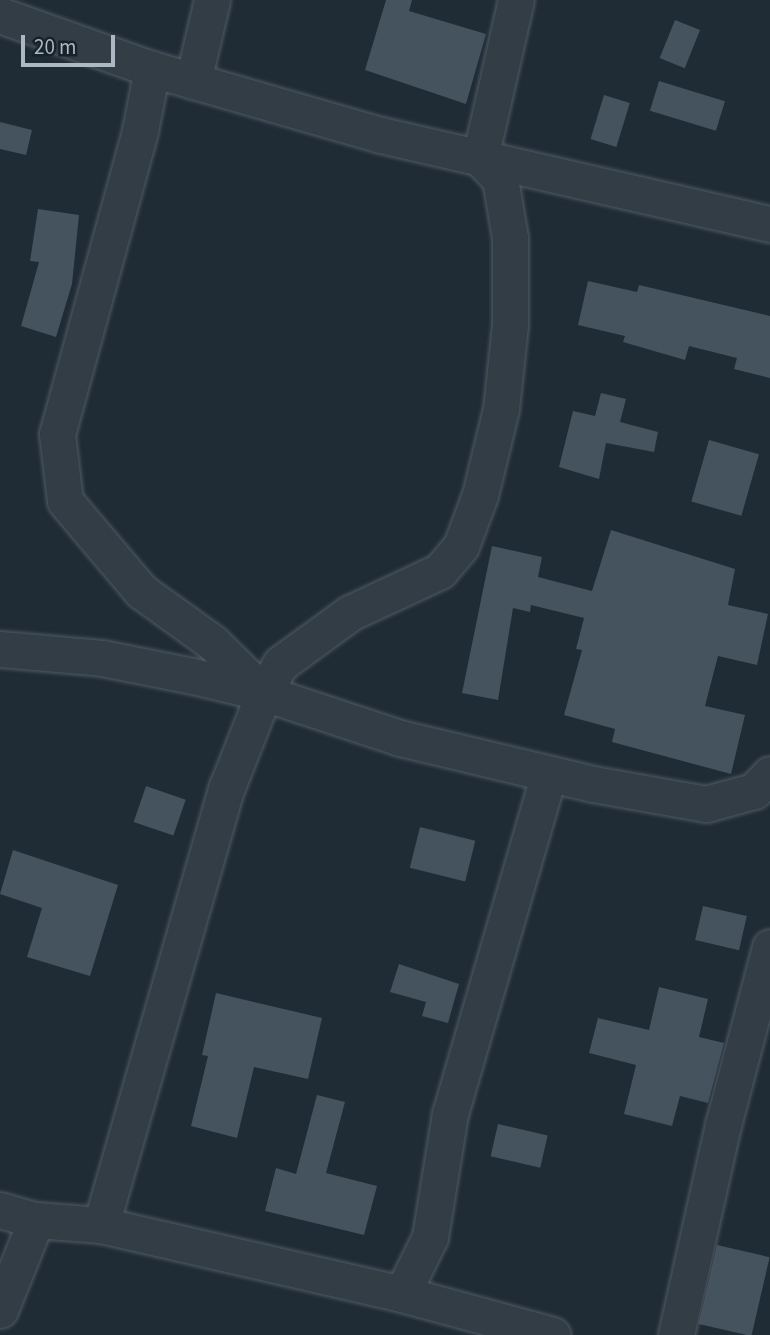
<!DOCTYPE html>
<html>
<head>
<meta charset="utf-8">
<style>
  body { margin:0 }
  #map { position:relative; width:770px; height:1335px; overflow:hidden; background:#1f2b35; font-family:"Source Sans 3",sans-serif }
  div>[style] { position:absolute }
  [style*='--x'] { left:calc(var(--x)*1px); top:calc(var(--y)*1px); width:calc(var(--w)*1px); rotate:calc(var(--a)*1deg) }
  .building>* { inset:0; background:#45535f; transform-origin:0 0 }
  .roads { filter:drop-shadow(0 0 2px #505b64) drop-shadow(0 0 2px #505b64) }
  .minor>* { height:35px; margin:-17.5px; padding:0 17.5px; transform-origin:17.5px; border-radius:17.5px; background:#333d46 }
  span { translate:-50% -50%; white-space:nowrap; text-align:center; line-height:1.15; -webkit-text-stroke:6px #18222a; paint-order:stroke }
  .scale { position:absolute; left:21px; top:35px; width:94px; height:32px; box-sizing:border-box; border:4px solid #acb8c3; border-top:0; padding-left:9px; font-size:21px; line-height:24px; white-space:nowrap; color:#acb8c3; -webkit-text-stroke:5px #18222a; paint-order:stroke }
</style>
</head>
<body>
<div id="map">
  <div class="building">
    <i style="clip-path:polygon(386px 0,412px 0,409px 11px,486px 34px,466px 104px,365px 70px)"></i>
    <i style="left:675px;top:20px;width:27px;height:41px;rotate:22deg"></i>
    <i style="left:659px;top:81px;width:69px;height:31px;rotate:17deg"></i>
    <i style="left:604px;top:95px;width:27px;height:46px;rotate:17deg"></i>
    <i style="clip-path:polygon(0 122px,32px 130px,26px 155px,0 149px)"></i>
    <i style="clip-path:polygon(38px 209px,79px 215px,72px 284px,56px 337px,21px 326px,39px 262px,30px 261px)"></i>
    <i style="clip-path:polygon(588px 281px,637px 292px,639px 285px,770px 316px,770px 378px,734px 369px,737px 358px,689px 346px,685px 360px,623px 342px,625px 336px,578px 325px)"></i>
    <i style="clip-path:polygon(601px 393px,626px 399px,620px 422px,658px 432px,654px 452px,606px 443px,599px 479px,559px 467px,573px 411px,595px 416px)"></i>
    <i style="left:709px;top:440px;width:52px;height:64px;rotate:16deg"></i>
    <i style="clip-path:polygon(611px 530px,735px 569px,728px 605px,768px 614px,757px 665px,718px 656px,705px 706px,745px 715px,731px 774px,612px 742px,615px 729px,564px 715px,582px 650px,576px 649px,584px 618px,531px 605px,530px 612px,513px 608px,498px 700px,462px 693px,492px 546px,542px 557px,538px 577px,592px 591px)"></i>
    <i style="left:146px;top:786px;width:42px;height:38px;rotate:19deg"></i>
    <i style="left:420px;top:827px;width:57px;height:42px;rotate:14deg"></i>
    <i style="clip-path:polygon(13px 850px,118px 885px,90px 976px,27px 957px,42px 908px,0 894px)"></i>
    <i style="left:703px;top:906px;width:45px;height:35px;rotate:13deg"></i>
    <i style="clip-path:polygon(399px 964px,459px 984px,448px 1023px,422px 1016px,426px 1002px,390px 992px)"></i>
    <i style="clip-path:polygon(659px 987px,708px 999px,699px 1037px,724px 1043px,708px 1103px,680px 1096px,672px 1126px,624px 1114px,636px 1065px,589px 1053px,598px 1018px,649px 1030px)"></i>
    <i style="clip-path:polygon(216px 993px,322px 1018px,308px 1079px,254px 1067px,237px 1138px,191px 1126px,208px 1056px,202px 1055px)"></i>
    <i style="clip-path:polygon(317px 1095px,345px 1102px,326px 1173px,377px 1186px,364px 1235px,265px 1211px,276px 1168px,296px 1174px)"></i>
    <i style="left:498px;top:1124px;width:51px;height:33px;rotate:13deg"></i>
    <i style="left:717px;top:1245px;width:54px;height:81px;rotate:13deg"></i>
  </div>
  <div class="roads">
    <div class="minor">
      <i style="--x:0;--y:15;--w:161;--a:19.6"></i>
      <i style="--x:152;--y:69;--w:238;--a:16.1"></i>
      <i style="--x:381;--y:135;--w:399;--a:12.9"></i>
      <i style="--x:152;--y:69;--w:63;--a:101"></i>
      <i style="--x:140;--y:131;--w:314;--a:105.3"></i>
      <i style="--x:57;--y:434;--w:67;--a:83.2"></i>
      <i style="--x:65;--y:501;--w:118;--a:49.8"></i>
      <i style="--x:141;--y:591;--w:89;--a:35.8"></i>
      <i style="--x:213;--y:643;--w:71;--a:44.4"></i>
      <i style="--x:193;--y:81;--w:83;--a:-76.8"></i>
      <i style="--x:0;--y:649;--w:102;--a:5"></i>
      <i style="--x:102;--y:658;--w:93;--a:11.2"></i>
      <i style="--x:193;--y:676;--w:73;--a:13.5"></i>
      <i style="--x:264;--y:693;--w:143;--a:18.3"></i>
      <i style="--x:400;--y:738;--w:198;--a:13.4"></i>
      <i style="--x:593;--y:784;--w:115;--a:10"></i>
      <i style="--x:706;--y:804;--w:50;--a:-15.2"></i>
      <i style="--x:754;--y:791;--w:23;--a:-47"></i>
      <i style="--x:0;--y:1210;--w:37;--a:16"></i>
      <i style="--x:36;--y:1220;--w:65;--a:4.4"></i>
      <i style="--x:101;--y:1225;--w:309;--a:12.9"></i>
      <i style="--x:402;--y:1294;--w:156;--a:15.2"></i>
      <i style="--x:101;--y:1225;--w:456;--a:-74"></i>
      <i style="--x:227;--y:787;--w:101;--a:-68.5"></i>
      <i style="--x:264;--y:693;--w:33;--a:-61"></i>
      <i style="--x:280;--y:664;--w:87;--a:-36.1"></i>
      <i style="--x:350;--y:613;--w:99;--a:-25"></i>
      <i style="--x:440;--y:571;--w:33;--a:-50"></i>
      <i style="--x:461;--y:546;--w:54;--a:-69.6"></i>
      <i style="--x:480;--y:495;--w:89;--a:-76.3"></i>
      <i style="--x:501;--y:409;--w:84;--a:-83.9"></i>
      <i style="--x:510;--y:325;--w:87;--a:-90"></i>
      <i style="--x:510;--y:238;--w:60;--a:-99.6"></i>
      <i style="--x:500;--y:179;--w:29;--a:-134"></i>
      <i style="--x:480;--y:158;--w:162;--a:-77.2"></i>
      <i style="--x:402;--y:1294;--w:64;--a:-63.8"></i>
      <i style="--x:430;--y:1237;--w:125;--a:-80.8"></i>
      <i style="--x:450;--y:1114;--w:354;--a:-73.8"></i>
      <i style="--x:0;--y:1310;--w:97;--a:-68.2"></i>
      <i style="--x:676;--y:1335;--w:215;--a:-77.4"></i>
      <i style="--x:723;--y:1125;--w:184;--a:-75.2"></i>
    </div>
  </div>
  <div class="scale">20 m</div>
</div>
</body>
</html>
